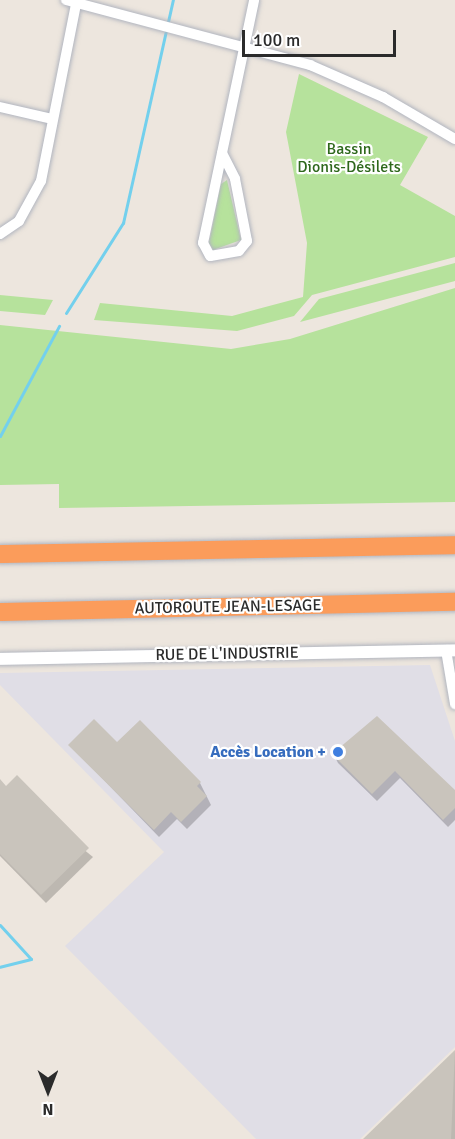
<!DOCTYPE html>
<html>
<head>
<meta charset="utf-8">
<style>
  body { margin:0 }
  #map { position:relative; width:455px; height:1139px; overflow:hidden; background:#ede6de; font-family:Signika,sans-serif }
  div>[style] { position:absolute }
  [style*='--x'] { left:calc(var(--x)*1px); top:calc(var(--y)*1px); width:calc(var(--w)*1px); rotate:calc(var(--a)*1deg) }
  .industrial>* { inset:0; background:#e0dee6 }
  .green>* { inset:0; background:#b6e29c }
  .shadow>* { inset:0; background:#0003 }
  .stream>* { height:3px; margin:-1.5px; padding:0 1.5px; transform-origin:1.5px; border-radius:1.5px; background:#73d0ed }
  .building>* { inset:0; background:#c9c4bc }
  .roads { filter:drop-shadow(0 0 2px #b1b5bf) drop-shadow(0 0 2px #b1b5bf) }
  .minor>* { height:10px; margin:-5px; padding:0 5px; transform-origin:5px; border-radius:5px; background:#fff }
  .tertiary>* { height:12px; margin:-6px; padding:0 6px; transform-origin:6px; border-radius:6px; background:#fff }
  .motorway>* { height:18px; margin:-9px; padding:0 9px; transform-origin:9px; border-radius:9px; background:#fb9c5b }
  .dots>* { width:16px; height:16px; translate:-50% -50%; box-sizing:border-box; border:3px solid #fff; border-radius:50% }
  span { translate:-50% -50%; white-space:nowrap; text-align:center; line-height:1.15; -webkit-text-stroke:4.5px #fff; paint-order:stroke }
  .park-label { font-size:16px; color:#2e681c }
  .street-label { font-size:16px; color:#2b2b2b }
  .shop-label { font-size:16px; color:#366cbe; font-weight:700 }
  .right { translate:-100% -50%; text-align:right }
  .north { position:absolute; left:18px; top:1061px; width:60px; height:60px; -webkit-text-stroke:4px #fff; paint-order:stroke; rotate:180deg; font-size:16px; font-weight:700; line-height:24px; text-align:center; color:#2b2b2b }
  .north::after { content:''; display:block; margin:auto; width:21px; height:27px; background:#2b2b2b; clip-path:polygon(50% 0,100% 100%,50% 72%,0 100%) }
  .scale { position:absolute; left:242px; top:30px; width:154px; height:27px; box-sizing:border-box; border:3px solid #2b2b2b; border-top:0; padding-left:8px; font-size:18px; line-height:21px; white-space:nowrap; color:#2b2b2b; -webkit-text-stroke:4px #fff; paint-order:stroke }
</style>
</head>
<body>
<div id="map">
  <div class="industrial">
    <i style="clip-path:polygon(430px 665px,455px 741px,455px 1047px,360px 1139px,256px 1139px,65px 946px,164px 852px,0 685px,0 673px)"></i>
  </div>
  <div class="green">
    <i style="clip-path:polygon(299px 74px,428px 137px,400px 185px,455px 216px,455px 257px,312px 295px,294px 316px,237px 331px,94px 320px,100px 303px,232px 316px,303px 297px,307px 243px,286px 132px)"></i>
    <i style="clip-path:polygon(227px 180px,241px 240px,213px 250px,209px 243px,221px 184px)"></i>
    <i style="clip-path:polygon(455px 263px,455px 281px,300px 322px,319px 299px)"></i>
    <i style="clip-path:polygon(455px 288px,455px 502px,59px 508px,59px 484px,0 485px,0 325px,231px 349px,290px 339px)"></i>
    <i style="clip-path:polygon(0 295px,53px 300px,45px 315px,0 311px)"></i>
  </div>
  <div class="shadow">
    <i style="clip-path:polygon(377px 718px,455px 793px,455px 820px,448px 827px,400px 778px,377px 801px,338px 763px,334px 755px)"></i>
    <i style="clip-path:polygon(117px 744px,200px 783px,211px 805px,187px 829px,177px 819px,159px 837px,70px 745px)"></i>
    <i style="clip-path:polygon(0 782px,93px 857px,46px 903px,0 856px)"></i>
    <i style="clip-path:polygon(455px 1052px,455px 1139px,366px 1139px)"></i>
  </div>
  <div class="stream">
    <i style="--x:66;--y:313;--w:107;--a:-57.7"></i>
    <i style="--x:123;--y:223;--w:229;--a:-77.4"></i>
    <i style="--x:0;--y:436;--w:125;--a:-61.8"></i>
    <i style="--x:0;--y:925;--w:46;--a:47.6"></i>
    <i style="--x:31;--y:959;--w:32;--a:166"></i>
  </div>
  <div class="building">
    <i style="clip-path:polygon(377px 716px,455px 790px,455px 808px,443px 820px,395px 771px,372px 794px,332px 754px)"></i>
    <i style="clip-path:polygon(94px 719px,117px 742px,140px 720px,201px 782px,197px 786px,207px 796px,181px 822px,171px 812px,154px 830px,68px 745px)"></i>
    <i style="clip-path:polygon(17px 775px,89px 848px,41px 895px,0 854px,0 779px,6px 786px)"></i>
    <i style="clip-path:polygon(455px 1050px,451px 1139px,363px 1139px)"></i>
  </div>
  <div class="roads">
    <div class="minor">
      <i style="--x:66;--y:0;--w:253;--a:14.9"></i>
      <i style="--x:310;--y:65;--w:80;--a:23.7"></i>
      <i style="--x:383;--y:97;--w:83;--a:30.3"></i>
      <i style="--x:0;--y:107;--w:53;--a:13"></i>
      <i style="--x:222;--y:153;--w:29;--a:63"></i>
      <i style="--x:235;--y:179;--w:63;--a:79"></i>
      <i style="--x:247;--y:241;--w:13;--a:129"></i>
      <i style="--x:239;--y:251;--w:29;--a:170"></i>
      <i style="--x:210;--y:256;--w:15;--a:-118"></i>
      <i style="--x:203;--y:243;--w:248;--a:-78.1"></i>
      <i style="--x:0;--y:234;--w:23;--a:-34"></i>
      <i style="--x:19;--y:221;--w:46;--a:-61.2"></i>
      <i style="--x:41;--y:181;--w:185;--a:-78.8"></i>
      <i style="--x:446;--y:650;--w:55;--a:80.5"></i>
    </div>
    <div class="tertiary">
      <i style="--x:0;--y:659;--w:455;--a:-1.1"></i>
    </div>
    <div class="motorway">
      <i style="--x:0;--y:554;--w:455;--a:-1.1"></i>
      <i style="--x:0;--y:612;--w:455;--a:-1.3"></i>
    </div>
  </div>
  <div class="dots">
    <i style="left:338px;top:752px;background:#3f7fe0"></i>
  </div>
  <div class="park-label">
    <span style="left:349px;top:158px">Bassin<br>Dionis-Désilets</span>
  </div>
  <div class="street-label">
    <span style="left:228px;top:607px;rotate:-1deg">AUTOROUTE JEAN-LESAGE</span>
    <span style="left:227px;top:654px;rotate:-1deg">RUE DE L'INDUSTRIE</span>
  </div>
  <div class="shop-label">
    <span class="right" style="left:326px;top:752px">Accès Location +</span>
  </div>
  <div class="north">N</div>
  <div class="scale">100 m</div>
</div>
</body>
</html>
